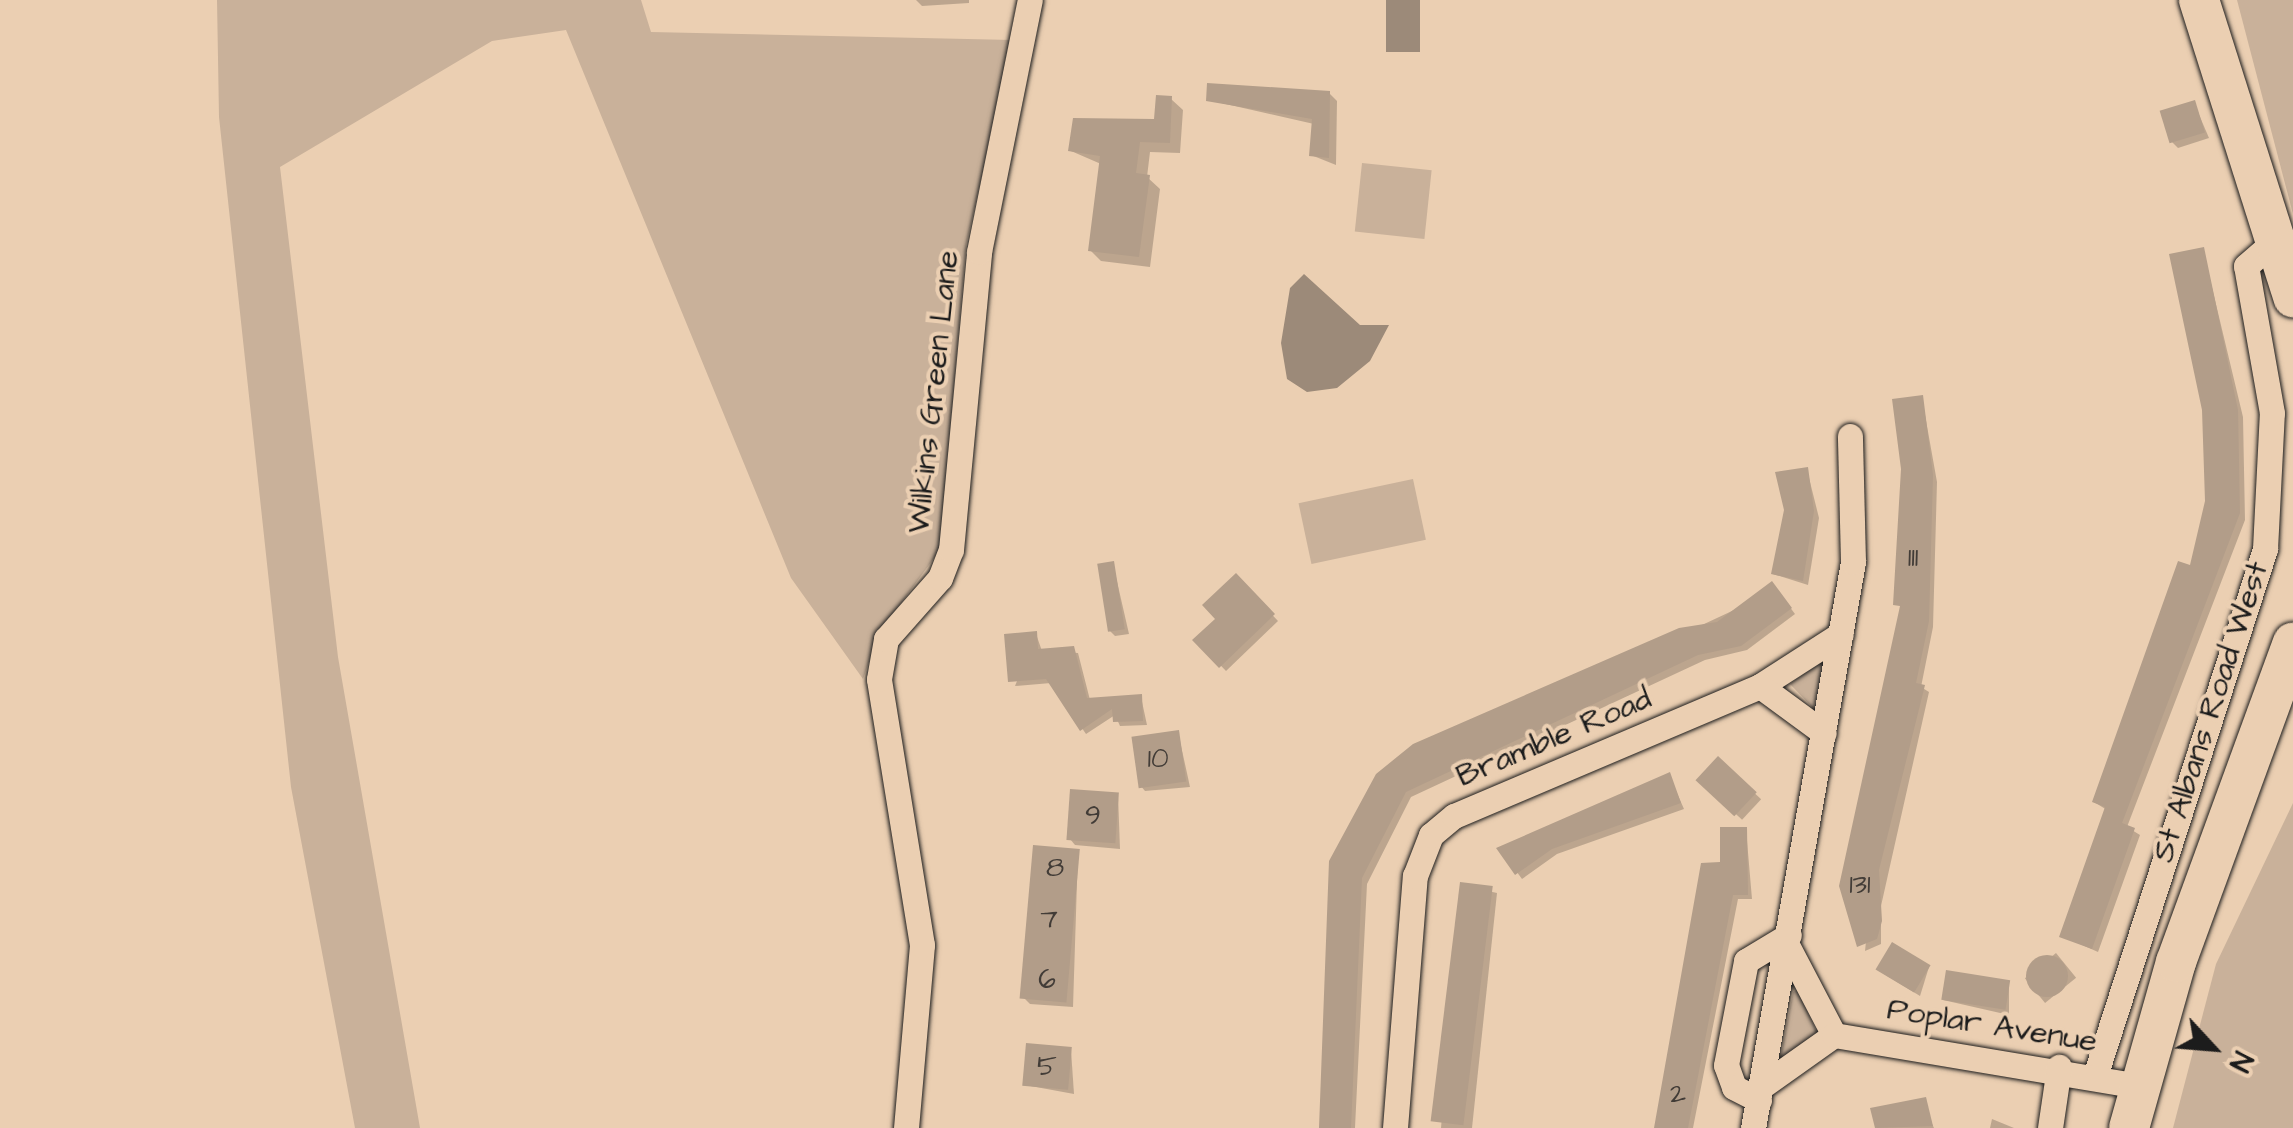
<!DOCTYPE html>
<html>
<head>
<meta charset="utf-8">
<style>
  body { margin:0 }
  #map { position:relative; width:2293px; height:1128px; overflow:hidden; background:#ebcfb2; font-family:"Architects Daughter",sans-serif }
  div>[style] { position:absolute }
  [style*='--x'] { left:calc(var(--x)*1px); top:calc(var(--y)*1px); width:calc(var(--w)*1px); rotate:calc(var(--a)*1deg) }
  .green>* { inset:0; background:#c9b19a; transform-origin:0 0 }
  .water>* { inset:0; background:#9c8a79; transform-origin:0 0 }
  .shadow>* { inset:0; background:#0003; transform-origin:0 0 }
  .building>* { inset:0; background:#b29d89; transform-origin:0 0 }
  .round { border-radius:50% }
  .roads { filter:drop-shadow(0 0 2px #1c1c1c) drop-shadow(0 0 2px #1c1c1c) }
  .minor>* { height:25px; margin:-12.5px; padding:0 12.5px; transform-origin:12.5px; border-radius:12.5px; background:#ebcfb2 }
  .primary>* { height:40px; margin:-20px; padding:0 20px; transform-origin:20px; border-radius:20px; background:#ebcfb2 }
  span { translate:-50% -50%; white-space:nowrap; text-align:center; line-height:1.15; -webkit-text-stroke:8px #ebcfb2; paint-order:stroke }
  .number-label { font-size:28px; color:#423c37 }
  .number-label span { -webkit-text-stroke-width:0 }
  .street-label { font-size:32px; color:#1c1c1c }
  .north { position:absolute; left:2163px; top:998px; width:100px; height:100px; -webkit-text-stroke:8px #ebcfb2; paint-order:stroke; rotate:116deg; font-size:28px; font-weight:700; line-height:40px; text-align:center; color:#1c1c1c }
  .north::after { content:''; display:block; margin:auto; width:35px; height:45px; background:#1c1c1c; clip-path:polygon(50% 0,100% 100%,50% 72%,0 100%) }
</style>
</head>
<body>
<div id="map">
  <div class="green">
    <i style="clip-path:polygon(217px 0,641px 0,651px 32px,1013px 40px,966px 245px,940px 550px,879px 633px,863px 679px,791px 578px,566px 30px,492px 41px,280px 167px,338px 657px,420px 1128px,355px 1128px,291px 787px,219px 117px)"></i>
    <i style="clip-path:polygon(2237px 0,2293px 0,2293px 214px)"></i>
    <i style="left:1362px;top:163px;width:70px;height:69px;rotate:6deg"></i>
    <i style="left:1413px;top:479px;width:62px;height:117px;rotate:78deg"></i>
    <i style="clip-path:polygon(1820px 662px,1827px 666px,1813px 708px,1790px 684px)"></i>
    <i style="clip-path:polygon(2293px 803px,2293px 1128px,2173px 1128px,2216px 964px)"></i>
    <i style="clip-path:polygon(1798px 990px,1818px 1035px,1780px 1061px,1793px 992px)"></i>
  </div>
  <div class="water">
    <i style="left:1386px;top:0;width:34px;height:52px"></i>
    <i style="clip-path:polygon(1304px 274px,1360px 325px,1389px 325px,1370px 361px,1337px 388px,1307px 392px,1287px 379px,1281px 343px,1290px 288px)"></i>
  </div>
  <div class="shadow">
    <i style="clip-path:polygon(916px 0,969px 0,969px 3px,922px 6px)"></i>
    <i style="clip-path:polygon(1329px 93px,1337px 101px,1336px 165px,1311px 155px,1314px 124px,1208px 100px)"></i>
    <i style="clip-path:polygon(1171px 99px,1183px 110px,1180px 153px,1150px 152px,1147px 177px,1160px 189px,1150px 267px,1101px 261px,1090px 250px,1101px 164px,1071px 151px,1157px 122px)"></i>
    <i style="clip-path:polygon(2194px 103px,2209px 138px,2178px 148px,2172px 142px)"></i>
    <i style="clip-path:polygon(2203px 250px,2243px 417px,2245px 520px,2127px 827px,2140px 835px,2098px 952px,2062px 936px,2107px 810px,2094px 802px,2192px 568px,2208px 502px)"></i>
    <i style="clip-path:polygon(1922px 398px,1937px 482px,1933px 627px,1921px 687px,1929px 692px,1881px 906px,1881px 944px,1865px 951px)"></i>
    <i style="clip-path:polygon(1807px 470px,1819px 518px,1808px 585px,1773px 574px)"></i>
    <i style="clip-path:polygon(1113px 564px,1129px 634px,1115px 636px,1110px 631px)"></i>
    <i style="clip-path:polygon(1236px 577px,1278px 621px,1226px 671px,1196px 640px,1219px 619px)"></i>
    <i style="clip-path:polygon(1777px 590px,1795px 614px,1747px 650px,1705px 660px,1411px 797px,1367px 884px,1355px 1128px,1320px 1128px,1378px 776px)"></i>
    <i style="clip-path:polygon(1036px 634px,1042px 651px,1078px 653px,1090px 700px,1141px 697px,1147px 725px,1120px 726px,1115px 715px,1086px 734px,1051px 683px,1015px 686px)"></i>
    <i style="clip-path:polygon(1178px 732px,1190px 787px,1145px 791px,1140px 785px)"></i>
    <i style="left:1718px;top:759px;width:59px;height:28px;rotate:43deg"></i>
    <i style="clip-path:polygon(1669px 775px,1684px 809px,1557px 854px,1522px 879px,1500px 849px)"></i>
    <i style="clip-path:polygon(1118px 795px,1120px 849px,1075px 845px,1070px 839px)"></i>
    <i style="clip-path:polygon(1746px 829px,1752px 899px,1738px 899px,1693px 1128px,1657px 1128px)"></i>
    <i style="clip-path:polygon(1078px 851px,1073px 1007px,1030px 1004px,1024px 998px)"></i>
    <i style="clip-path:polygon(1462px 885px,1497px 893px,1472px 1128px,1441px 1128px)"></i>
    <i style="left:2056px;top:953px;width:32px;height:40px;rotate:51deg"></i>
    <i style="clip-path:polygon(1929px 967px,1920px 996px,1884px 974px)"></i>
    <i style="clip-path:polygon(2009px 982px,2009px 1015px,1943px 1000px)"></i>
    <i style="clip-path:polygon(1071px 1050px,1074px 1094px,1025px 1085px)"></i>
    <i style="clip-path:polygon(1923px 1105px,1934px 1128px,1877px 1128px,1873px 1110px)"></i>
    <i style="clip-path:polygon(1992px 1119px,2014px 1128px,2015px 1128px,1990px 1128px)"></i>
  </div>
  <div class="building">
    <i style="clip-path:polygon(1207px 83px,1330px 91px,1329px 158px,1309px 156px,1312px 119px,1206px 101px)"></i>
    <i style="clip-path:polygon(1156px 95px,1172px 96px,1170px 143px,1140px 142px,1136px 173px,1150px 175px,1139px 257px,1088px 251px,1100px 156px,1068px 151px,1073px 118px,1154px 119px)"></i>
    <i style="left:2195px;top:100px;width:34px;height:37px;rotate:73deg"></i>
    <i style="clip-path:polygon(2204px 247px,2238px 410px,2240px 513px,2122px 823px,2135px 828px,2092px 949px,2059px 937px,2105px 807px,2092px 802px,2178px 561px,2190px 565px,2205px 501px,2202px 410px,2169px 254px)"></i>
    <i style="clip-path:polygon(1923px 395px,1933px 475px,1929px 621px,1916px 683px,1925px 685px,1879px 870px,1882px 921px,1877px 939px,1857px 947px,1839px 886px,1900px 606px,1893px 605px,1901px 469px,1892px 399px)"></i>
    <i style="clip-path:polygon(1808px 467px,1814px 511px,1803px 581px,1771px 574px,1784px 510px,1775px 472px)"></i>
    <i style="left:1114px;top:561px;width:69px;height:17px;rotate:81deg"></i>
    <i style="clip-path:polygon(1236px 573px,1275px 614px,1219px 668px,1192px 640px,1215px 619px,1202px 605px)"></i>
    <i style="clip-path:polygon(1772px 581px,1792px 608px,1741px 646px,1698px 655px,1406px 792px,1362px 878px,1351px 1128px,1319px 1128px,1329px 861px,1376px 774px,1413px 744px,1679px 628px,1717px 622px)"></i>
    <i style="clip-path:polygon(1037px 631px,1038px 649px,1074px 646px,1087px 698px,1142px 694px,1143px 721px,1113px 722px,1112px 709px,1080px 731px,1046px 679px,1008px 682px,1004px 634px)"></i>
    <i style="left:1179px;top:730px;width:52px;height:48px;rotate:82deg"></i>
    <i style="left:1718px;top:756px;width:53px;height:33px;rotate:43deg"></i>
    <i style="clip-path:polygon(1670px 772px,1681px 803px,1552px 849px,1515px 875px,1496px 848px)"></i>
    <i style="left:1070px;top:789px;width:49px;height:51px;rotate:4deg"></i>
    <i style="clip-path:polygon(1720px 827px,1747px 827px,1748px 895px,1733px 895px,1688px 1128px,1654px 1128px,1701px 863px,1720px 862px)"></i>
    <i style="left:1033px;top:845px;width:47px;height:154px;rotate:5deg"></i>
    <i style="left:1460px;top:882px;width:33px;height:241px;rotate:7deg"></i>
    <i style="left:1892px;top:942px;width:45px;height:32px;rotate:31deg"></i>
    <i class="round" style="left:2026px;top:955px;width:42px;height:42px"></i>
    <i style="left:1946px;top:970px;width:65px;height:30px;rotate:9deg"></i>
    <i style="left:1026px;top:1043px;width:46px;height:43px;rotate:5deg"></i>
    <i style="clip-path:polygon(1926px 1097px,1933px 1126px,1875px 1128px,1870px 1108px)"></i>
  </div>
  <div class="roads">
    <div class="minor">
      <i style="--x:1760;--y:686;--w:96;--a:-32.7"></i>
      <i style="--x:1788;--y:947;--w:99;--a:62.4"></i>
      <i style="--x:2096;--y:1073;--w:551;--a:-72.12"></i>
      <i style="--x:2265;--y:549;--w:136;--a:-87.1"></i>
      <i style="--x:2272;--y:413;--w:149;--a:-100"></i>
      <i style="--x:2246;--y:266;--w:41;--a:-41.1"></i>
      <i style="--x:1762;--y:1086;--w:88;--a:-35.3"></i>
      <i style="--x:1834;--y:1035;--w:310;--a:9.5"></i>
      <i style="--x:1759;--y:1100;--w:28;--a:-153"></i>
      <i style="--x:1734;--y:1087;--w:23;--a:-110"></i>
      <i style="--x:1726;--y:1065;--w:106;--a:-79.1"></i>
      <i style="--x:1746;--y:961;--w:50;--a:-31.2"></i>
      <i style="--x:906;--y:1128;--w:184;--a:-85"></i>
      <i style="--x:922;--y:945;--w:269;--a:-99.2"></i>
      <i style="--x:879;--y:679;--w:41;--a:-80.1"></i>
      <i style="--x:886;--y:639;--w:81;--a:-48.5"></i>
      <i style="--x:940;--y:578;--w:30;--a:-69"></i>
      <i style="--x:951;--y:550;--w:299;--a:-84.6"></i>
      <i style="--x:979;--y:252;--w:257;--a:-78.6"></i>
      <i style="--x:1395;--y:1128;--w:253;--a:-85.5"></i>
      <i style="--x:1415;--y:876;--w:44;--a:-68.7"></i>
      <i style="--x:1431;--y:835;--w:30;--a:-40"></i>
      <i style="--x:1454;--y:816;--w:332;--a:-23"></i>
      <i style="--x:1760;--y:686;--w:79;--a:36.3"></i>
      <i style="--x:1753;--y:1128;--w:575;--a:-79.98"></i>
      <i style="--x:1853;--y:562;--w:126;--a:-91.4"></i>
      <i style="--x:2050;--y:1128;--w:62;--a:-81.6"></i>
    </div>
    <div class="primary">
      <i style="--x:2199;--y:0;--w:312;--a:72.4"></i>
      <i style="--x:2129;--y:1128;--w:173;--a:-74.2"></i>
      <i style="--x:2176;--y:962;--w:340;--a:-69.9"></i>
    </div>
  </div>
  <div class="number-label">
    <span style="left:1913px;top:558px">111</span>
    <span style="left:1158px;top:759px">10</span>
    <span style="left:1093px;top:816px">9</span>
    <span style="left:1055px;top:868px">8</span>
    <span style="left:1860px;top:885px">131</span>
    <span style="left:1049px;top:920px">7</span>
    <span style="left:1047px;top:980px">6</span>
    <span style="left:1047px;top:1067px">5</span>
    <span style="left:1678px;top:1094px">2</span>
  </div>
  <div class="street-label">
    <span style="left:934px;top:392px;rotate:-84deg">Wilkins Green Lane</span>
    <span style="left:2211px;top:712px;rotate:-72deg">St Albans Road West</span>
    <span style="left:1554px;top:738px;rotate:-23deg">Bramble Road</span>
    <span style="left:1992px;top:1026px;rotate:9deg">Poplar Avenue</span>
  </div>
  <div class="north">N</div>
</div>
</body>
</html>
